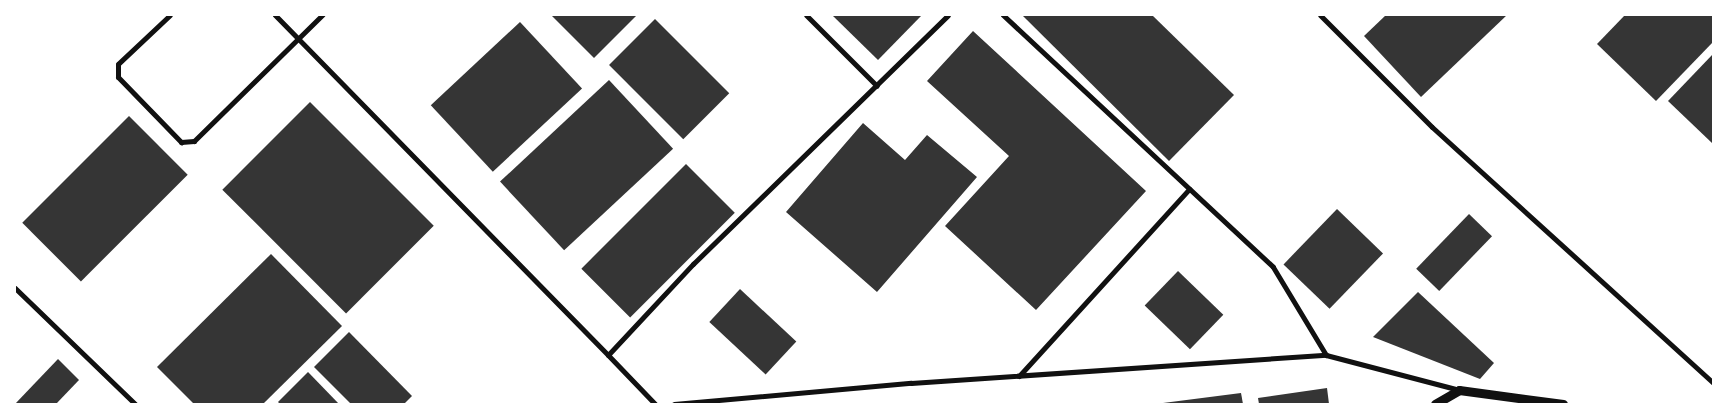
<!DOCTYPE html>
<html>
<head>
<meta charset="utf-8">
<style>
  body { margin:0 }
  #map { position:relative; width:1728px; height:419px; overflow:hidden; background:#fff; font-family:Commissioner,sans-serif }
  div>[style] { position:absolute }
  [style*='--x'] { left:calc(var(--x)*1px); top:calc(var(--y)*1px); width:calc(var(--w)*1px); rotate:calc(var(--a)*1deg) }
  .building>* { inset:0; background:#353535; transform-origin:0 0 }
  .minor>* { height:5px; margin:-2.5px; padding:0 2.5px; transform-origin:2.5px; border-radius:2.5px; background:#111 }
  .tertiary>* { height:9px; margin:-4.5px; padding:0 4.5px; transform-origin:4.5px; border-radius:4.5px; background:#111 }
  span { translate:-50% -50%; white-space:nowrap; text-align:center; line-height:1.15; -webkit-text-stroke:5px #fff; paint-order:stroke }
  .frame { position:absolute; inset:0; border:16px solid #fff; pointer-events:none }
</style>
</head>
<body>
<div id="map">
  <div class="building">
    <i style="clip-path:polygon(551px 15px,637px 15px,594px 58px)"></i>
    <i style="clip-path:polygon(832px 15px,922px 15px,878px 60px)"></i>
    <i style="clip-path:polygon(1022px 15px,1152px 15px,1234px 95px,1169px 161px)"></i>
    <i style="clip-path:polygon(1386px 15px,1507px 15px,1421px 97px,1364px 36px)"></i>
    <i style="clip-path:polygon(1625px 15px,1713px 15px,1713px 42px,1656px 101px,1597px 44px)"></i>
    <i style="left:655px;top:19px;width:105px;height:65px;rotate:45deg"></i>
    <i style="left:520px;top:22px;width:91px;height:122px;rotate:47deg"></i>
    <i style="clip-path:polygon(973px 31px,1146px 191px,1036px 310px,945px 226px,1009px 156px,927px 81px)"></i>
    <i style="clip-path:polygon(1713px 54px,1713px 141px,1712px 143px,1668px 101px)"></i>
    <i style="left:609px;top:80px;width:94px;height:149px;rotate:47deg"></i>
    <i style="left:310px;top:102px;width:175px;height:124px;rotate:45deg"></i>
    <i style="left:129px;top:116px;width:83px;height:151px;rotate:45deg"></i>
    <i style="clip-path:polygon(863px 123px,905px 160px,927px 135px,977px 177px,877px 292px,786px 212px)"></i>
    <i style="left:686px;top:164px;width:69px;height:148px;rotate:45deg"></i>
    <i style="left:1337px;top:209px;width:64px;height:77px;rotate:44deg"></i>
    <i style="left:1469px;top:214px;width:32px;height:76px;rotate:44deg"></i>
    <i style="clip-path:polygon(271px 254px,342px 326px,263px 404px,194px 404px,157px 367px)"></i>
    <i style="left:1178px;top:271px;width:63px;height:48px;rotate:44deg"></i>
    <i style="left:740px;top:289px;width:77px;height:45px;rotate:43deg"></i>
    <i style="clip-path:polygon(1418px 292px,1494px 363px,1480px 379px,1373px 337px)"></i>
    <i style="clip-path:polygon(349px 332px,412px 396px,404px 404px,351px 404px,314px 367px)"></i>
    <i style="clip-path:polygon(58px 359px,79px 380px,56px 404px,15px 404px)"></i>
    <i style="clip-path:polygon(308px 372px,339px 404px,280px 404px,278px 402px)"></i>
    <i style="clip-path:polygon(1327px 388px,1329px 404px,1259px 404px,1258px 398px)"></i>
    <i style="clip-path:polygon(1241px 393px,1243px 404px,1163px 404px,1163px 403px)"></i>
  </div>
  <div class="minor">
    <i style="--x:170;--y:15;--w:71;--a:136.7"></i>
    <i style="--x:118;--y:64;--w:13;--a:90"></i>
    <i style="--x:118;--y:77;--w:91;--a:45.9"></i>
    <i style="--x:181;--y:142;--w:13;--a:-4"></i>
    <i style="--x:194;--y:141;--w:180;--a:-44.5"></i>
    <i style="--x:275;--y:15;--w:476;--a:45.6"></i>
    <i style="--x:608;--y:355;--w:125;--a:-47"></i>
    <i style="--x:693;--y:264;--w:356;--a:-44.3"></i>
    <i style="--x:806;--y:15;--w:100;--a:45"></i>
    <i style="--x:1003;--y:15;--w:369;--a:43"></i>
    <i style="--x:1273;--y:267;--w:103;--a:58.9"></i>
    <i style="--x:1320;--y:15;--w:158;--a:45"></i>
    <i style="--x:1432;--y:127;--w:380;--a:42.3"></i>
    <i style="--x:15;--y:288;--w:167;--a:44"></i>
    <i style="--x:608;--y:355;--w:68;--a:46.2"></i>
    <i style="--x:1019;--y:376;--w:253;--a:-47.7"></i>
    <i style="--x:674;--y:404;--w:238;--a:-5.1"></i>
    <i style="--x:911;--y:383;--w:416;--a:-3.9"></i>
    <i style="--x:1326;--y:355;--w:138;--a:14.7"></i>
  </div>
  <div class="tertiary">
    <i style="--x:1435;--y:404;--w:28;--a:-30"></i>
    <i style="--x:1459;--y:390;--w:105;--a:7.7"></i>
  </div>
  <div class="frame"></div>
</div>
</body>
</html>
